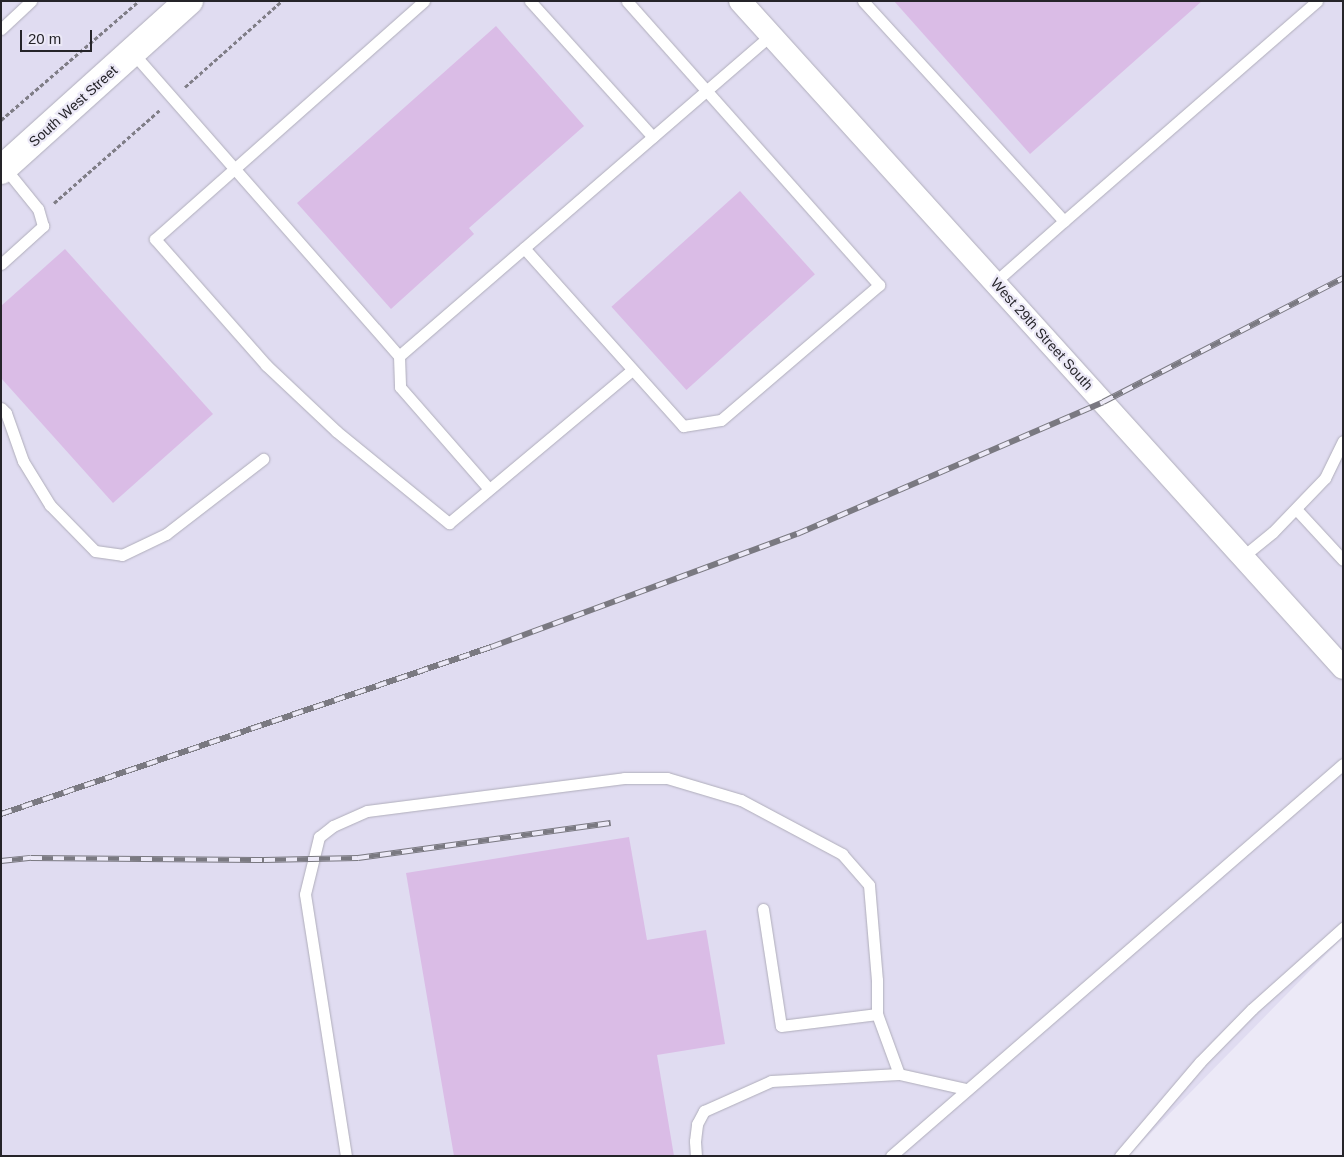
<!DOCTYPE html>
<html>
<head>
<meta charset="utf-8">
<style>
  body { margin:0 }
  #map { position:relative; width:1344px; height:1157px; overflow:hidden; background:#ece9f7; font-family:Arial,sans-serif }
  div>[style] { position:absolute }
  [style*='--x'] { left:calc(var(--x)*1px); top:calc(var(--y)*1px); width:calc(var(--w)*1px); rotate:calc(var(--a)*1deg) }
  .built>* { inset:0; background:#e0dcf1 }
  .building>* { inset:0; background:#dabce6; transform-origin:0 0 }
  .path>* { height:3px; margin-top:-1.5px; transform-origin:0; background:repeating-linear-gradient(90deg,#7f7d86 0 4px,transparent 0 6.5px) }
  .roads { filter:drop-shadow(0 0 1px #afadba) drop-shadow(0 0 1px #afadba) }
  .lane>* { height:11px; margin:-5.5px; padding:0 5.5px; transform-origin:5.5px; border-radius:5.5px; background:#fff }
  .street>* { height:22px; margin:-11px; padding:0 11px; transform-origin:11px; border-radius:11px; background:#fff }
  .secondary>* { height:28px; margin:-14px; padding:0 14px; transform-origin:14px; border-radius:14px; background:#fff }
  .rail>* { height:5.5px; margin-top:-2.75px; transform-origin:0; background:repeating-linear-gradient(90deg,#ece9f7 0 11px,#7a7981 0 22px); box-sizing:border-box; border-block:1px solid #7a7981 }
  span { translate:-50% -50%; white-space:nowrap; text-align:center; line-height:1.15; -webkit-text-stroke:4.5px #ece9f7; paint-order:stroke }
  .street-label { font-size:14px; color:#252429 }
  .frame { position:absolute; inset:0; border:2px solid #252429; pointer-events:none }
  .scale { position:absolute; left:20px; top:30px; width:72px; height:22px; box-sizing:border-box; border:2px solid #252429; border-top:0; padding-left:6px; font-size:15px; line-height:18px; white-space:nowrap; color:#252429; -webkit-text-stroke:4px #ece9f7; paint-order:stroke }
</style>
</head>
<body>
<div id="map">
  <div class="built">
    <i style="clip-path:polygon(1px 1px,1343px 1px,1343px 937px,1128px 1156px,1px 1156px)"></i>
  </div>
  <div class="building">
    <i style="clip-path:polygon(894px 1px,1202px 1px,1030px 154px)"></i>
    <i style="clip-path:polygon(496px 26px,584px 126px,469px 228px,474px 234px,391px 309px,297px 203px)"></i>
    <i style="left:740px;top:191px;width:112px;height:173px;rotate:48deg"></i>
    <i style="clip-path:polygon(65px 249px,213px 414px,113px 503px,1px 378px,1px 306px)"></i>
    <i style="clip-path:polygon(629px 837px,647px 940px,706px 930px,725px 1044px,657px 1055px,674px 1156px,454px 1156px,406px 873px)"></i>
  </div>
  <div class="path">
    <i style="--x:185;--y:87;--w:130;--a:-41.6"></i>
    <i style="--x:1;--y:120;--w:182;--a:-40.8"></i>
    <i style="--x:54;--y:203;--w:141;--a:-41.3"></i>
  </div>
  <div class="roads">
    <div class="lane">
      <i style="--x:424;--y:1;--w:359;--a:138.5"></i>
      <i style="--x:155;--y:239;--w:168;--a:48.6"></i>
      <i style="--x:266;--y:365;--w:96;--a:43.3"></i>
      <i style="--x:336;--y:431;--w:146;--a:39.2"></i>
      <i style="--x:449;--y:523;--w:239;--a:-39.9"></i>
      <i style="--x:530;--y:1;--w:183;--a:47.9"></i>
      <i style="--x:863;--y:1;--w:298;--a:47.6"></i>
      <i style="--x:1064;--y:221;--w:92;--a:138.5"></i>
      <i style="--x:1;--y:29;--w:41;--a:-43"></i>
      <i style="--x:132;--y:52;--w:405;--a:48.7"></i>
      <i style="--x:399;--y:356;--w:491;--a:-40.8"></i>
      <i style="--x:1064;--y:221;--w:335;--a:-41"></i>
      <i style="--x:524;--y:248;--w:239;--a:48.2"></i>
      <i style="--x:683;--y:426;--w:38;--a:-9"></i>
      <i style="--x:721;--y:420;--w:208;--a:-40.5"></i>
      <i style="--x:879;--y:285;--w:380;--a:-131.6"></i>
      <i style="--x:1;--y:264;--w:57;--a:-42.1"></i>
      <i style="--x:43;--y:226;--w:18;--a:-106"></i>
      <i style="--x:38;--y:209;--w:54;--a:-129"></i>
      <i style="--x:399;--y:356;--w:31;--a:88"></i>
      <i style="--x:400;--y:387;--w:135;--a:48.9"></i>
      <i style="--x:1;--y:408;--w:7;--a:45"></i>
      <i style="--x:6;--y:413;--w:51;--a:70.5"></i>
      <i style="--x:23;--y:461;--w:52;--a:58.5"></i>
      <i style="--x:50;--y:505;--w:64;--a:45.6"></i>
      <i style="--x:95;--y:551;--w:27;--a:8"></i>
      <i style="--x:122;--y:555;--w:49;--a:-25.5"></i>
      <i style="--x:166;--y:534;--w:123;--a:-37.7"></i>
      <i style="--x:1296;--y:509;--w:69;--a:47.3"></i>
      <i style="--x:1241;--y:558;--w:41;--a:-39.1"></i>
      <i style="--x:1273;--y:532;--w:75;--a:-46.1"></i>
      <i style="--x:1325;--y:478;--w:41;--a:-64.1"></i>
      <i style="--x:763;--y:909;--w:118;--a:81.3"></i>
      <i style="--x:781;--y:1026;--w:97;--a:-7.1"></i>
      <i style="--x:346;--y:1156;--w:265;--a:-98.9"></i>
      <i style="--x:305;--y:894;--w:59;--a:-76.2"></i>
      <i style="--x:319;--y:837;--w:18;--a:-38"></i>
      <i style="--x:333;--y:826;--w:37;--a:-24"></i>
      <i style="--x:367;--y:811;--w:259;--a:-7.3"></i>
      <i style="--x:624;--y:778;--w:43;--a:0"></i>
      <i style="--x:667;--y:778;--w:77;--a:16.6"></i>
      <i style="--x:741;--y:800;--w:115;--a:28.1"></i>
      <i style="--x:842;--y:854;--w:41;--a:48.9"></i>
      <i style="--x:869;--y:885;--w:95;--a:85.2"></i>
      <i style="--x:877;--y:980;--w:34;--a:90"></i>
      <i style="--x:877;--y:1014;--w:64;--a:69.9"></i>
      <i style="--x:696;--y:1156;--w:15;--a:-94"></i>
      <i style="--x:695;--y:1141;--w:17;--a:-83"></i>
      <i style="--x:697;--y:1124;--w:15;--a:-62"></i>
      <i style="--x:704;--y:1111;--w:73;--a:-24.1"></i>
      <i style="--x:771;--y:1081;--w:128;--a:-3.1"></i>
      <i style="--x:899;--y:1074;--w:69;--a:12.6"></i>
      <i style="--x:891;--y:1156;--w:598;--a:-40.93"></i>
      <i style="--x:1120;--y:1156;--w:123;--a:-49.6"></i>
      <i style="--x:1200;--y:1062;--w:74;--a:-45.5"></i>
      <i style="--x:1252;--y:1009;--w:122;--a:-41.7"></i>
    </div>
    <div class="street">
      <i style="--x:740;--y:1;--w:899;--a:47.88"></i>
    </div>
    <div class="secondary">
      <i style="--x:1;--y:170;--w:253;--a:-42"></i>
    </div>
  </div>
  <div class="rail">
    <i style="--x:1;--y:814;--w:518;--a:-18.82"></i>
    <i style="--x:491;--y:647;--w:326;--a:-20.3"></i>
    <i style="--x:797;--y:534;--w:333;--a:-23.3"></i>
    <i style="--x:1103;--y:402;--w:270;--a:-27.3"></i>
    <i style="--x:1;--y:861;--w:30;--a:-6"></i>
    <i style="--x:31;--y:858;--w:233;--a:0.5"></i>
    <i style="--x:264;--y:860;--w:94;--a:-1.2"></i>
    <i style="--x:358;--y:858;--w:255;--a:-7.9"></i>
  </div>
  <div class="street-label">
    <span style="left:73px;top:106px;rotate:-42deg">South West Street</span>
    <span style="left:1042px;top:334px;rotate:48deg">West 29th Street South</span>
  </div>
  <div class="frame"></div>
  <div class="scale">20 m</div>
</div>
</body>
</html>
